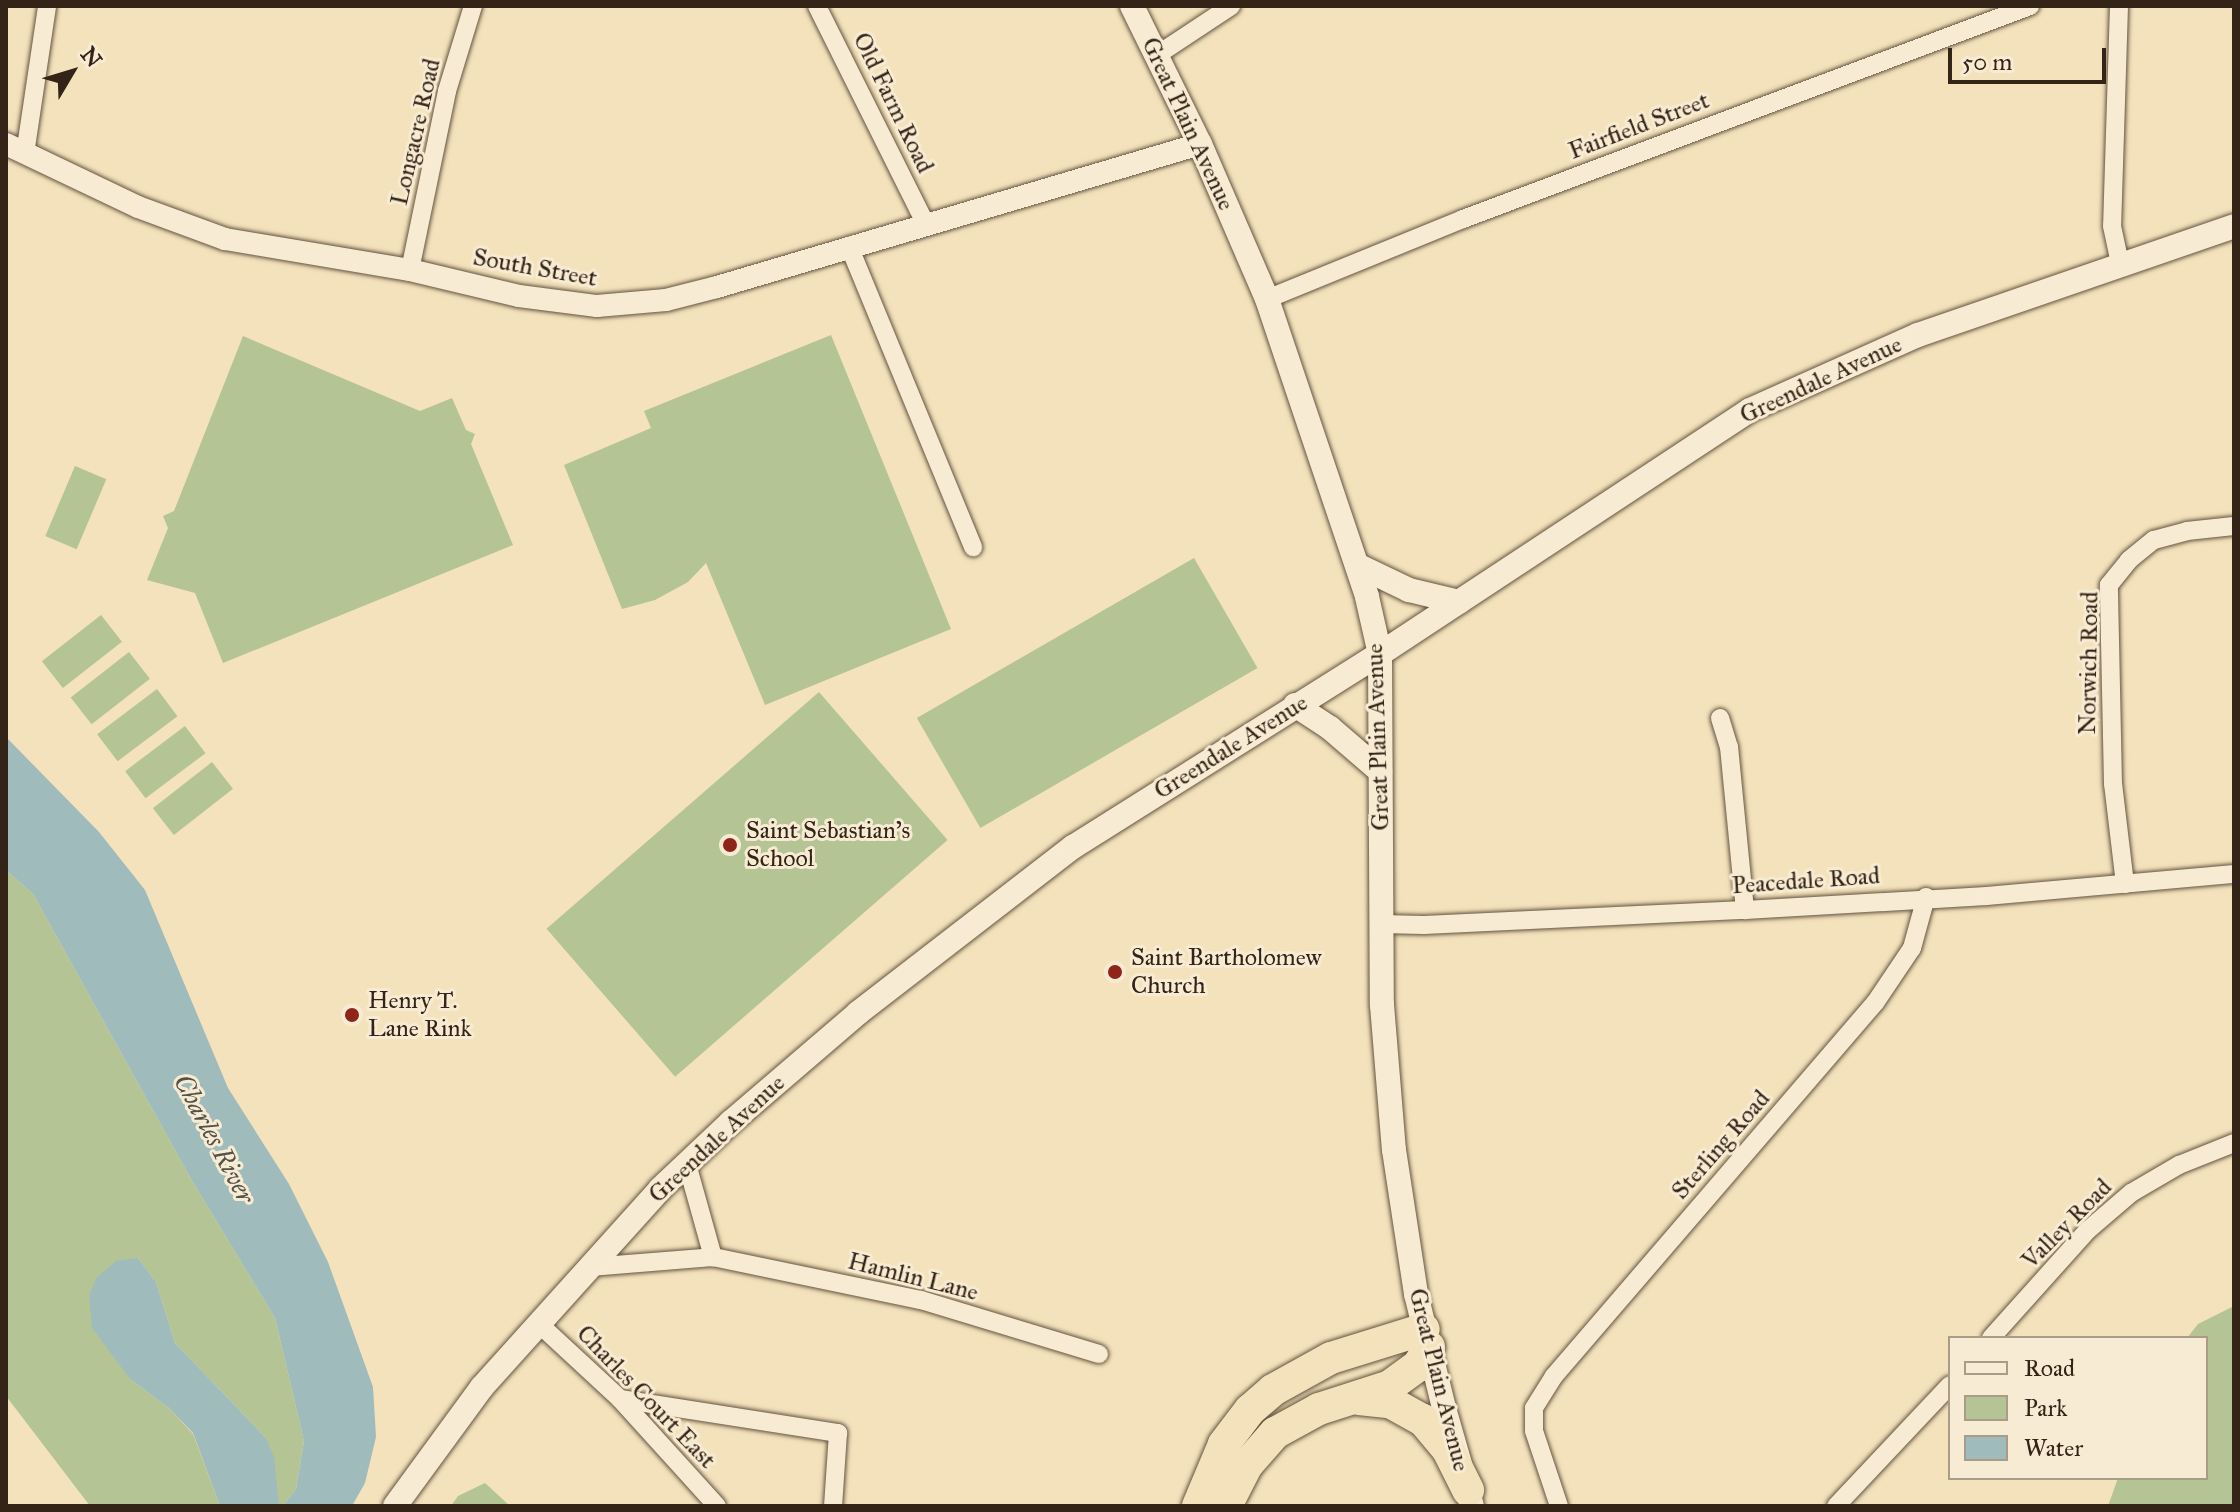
<!DOCTYPE html>
<html>
<head>
<meta charset="utf-8">
<style>
  body { margin:0 }
  #map { position:relative; width:2240px; height:1512px; overflow:hidden; background:#f3e2bb; font-family:"IM FELL Great Primer",serif }
  div>[style] { position:absolute }
  [style*='--x'] { left:calc(var(--x)*1px); top:calc(var(--y)*1px); width:calc(var(--w)*1px); rotate:calc(var(--a)*1deg) }
  .green>* { inset:0; background:#b5c494; transform-origin:0 0 }
  .water>* { inset:0; background:#a0bbbb }
  .roads { filter:drop-shadow(0 0 2px #645340) drop-shadow(0 0 2px #645340) }
  .minor>* { height:18px; margin:-9px; padding:0 9px; transform-origin:9px; border-radius:9px; background:#f7ecd3 }
  .tertiary>* { height:22px; margin:-11px; padding:0 11px; transform-origin:11px; border-radius:11px; background:#f7ecd3 }
  .secondary>* { height:24px; margin:-12px; padding:0 12px; transform-origin:12px; border-radius:12px; background:#f7ecd3 }
  .motorway>* { height:32px; margin:-16px; padding:0 16px; transform-origin:16px; border-radius:16px; background:#f3e2bb }
  .dots>* { width:22px; height:22px; translate:-50% -50%; box-sizing:border-box; border:4px solid #f7ecd3; border-radius:50% }
  span { translate:-50% -50%; white-space:nowrap; text-align:center; line-height:1.15; -webkit-text-stroke:6px #f7ecd3; paint-order:stroke }
  .street-label { font-size:24px; color:#342317 }
  .poi-label { font-size:24px; color:#342317 }
  .left { translate:0 -50%; text-align:left }
  .water-label { font-size:26px; color:#545148; font-style:italic }
  .frame { position:absolute; inset:0; border:8px solid #342317; pointer-events:none }
  .legend { position:absolute; left:1948px; top:1336px; width:260px; height:144px; box-sizing:border-box; background:#f7ecd3; border:2px solid #a99c88; margin:0; padding:10px 14px; list-style:none; font-size:24px; color:#342317 }
  .legend li { display:flex; align-items:center; gap:16px; height:40px }
  .legend b { width:40px; border:2px solid #a99c88 }
  .north { position:absolute; left:32px; top:32px; width:80px; height:80px; -webkit-text-stroke:6px #f7ecd3; paint-order:stroke; rotate:52deg; font-size:22px; font-weight:700; line-height:32px; text-align:center; color:#342317 }
  .north::after { content:''; display:block; margin:auto; width:28px; height:36px; background:#342317; clip-path:polygon(50% 0,100% 100%,50% 72%,0 100%) }
  .scale { position:absolute; left:1948px; top:48px; width:158px; height:36px; box-sizing:border-box; border:4px solid #342317; border-top:0; padding-left:10px; font-size:24px; line-height:28px; white-space:nowrap; color:#342317; -webkit-text-stroke:6px #f7ecd3; paint-order:stroke }
</style>
</head>
<body>
<div id="map">
  <div class="green">
    <i style="clip-path:polygon(831px 335px,951px 629px,765px 705px,706px 563px,688px 582px,655px 600px,622px 609px,564px 465px,651px 428px,644px 411px)"></i>
    <i style="clip-path:polygon(243px 336px,420px 411px,452px 398px,466px 430px,475px 434px,471px 444px,513px 545px,223px 663px,195px 593px,147px 580px,168px 528px,163px 516px,174px 511px)"></i>
    <i style="left:75px;top:466px;width:34px;height:76px;rotate:23deg"></i>
    <i style="left:1194px;top:558px;width:127px;height:320px;rotate:60deg"></i>
    <i style="left:101px;top:615px;width:34px;height:75px;rotate:52deg"></i>
    <i style="left:129px;top:652px;width:34px;height:74px;rotate:52deg"></i>
    <i style="left:157px;top:689px;width:34px;height:75px;rotate:53deg"></i>
    <i style="left:819px;top:692px;width:196px;height:361px;rotate:49deg"></i>
    <i style="left:185px;top:726px;width:34px;height:75px;rotate:53deg"></i>
    <i style="left:212px;top:762px;width:34px;height:75px;rotate:52deg"></i>
    <i style="clip-path:polygon(6px 870px,33px 894px,191px 1179px,275px 1318px,304px 1441px,296px 1489px,283px 1506px,279px 1506px,266px 1438px,175px 1343px,156px 1282px,138px 1258px,130px 1379px,169px 1408px,193px 1434px,220px 1506px,90px 1506px,6px 1396px)"></i>
    <i style="clip-path:polygon(2234px 1306px,2234px 1506px,2108px 1506px,2118px 1478px,2206px 1478px,2206px 1338px,2187px 1338px,2198px 1324px)"></i>
    <i style="clip-path:polygon(485px 1483px,510px 1506px,451px 1506px,458px 1496px)"></i>
  </div>
  <div class="water">
    <i style="clip-path:polygon(6px 737px,99px 832px,145px 890px,228px 1088px,289px 1184px,328px 1262px,373px 1387px,376px 1437px,365px 1483px,352px 1506px,283px 1506px,296px 1489px,304px 1441px,275px 1318px,191px 1179px,33px 894px,6px 870px)"></i>
    <i style="clip-path:polygon(138px 1258px,156px 1282px,175px 1343px,266px 1438px,274px 1457px,279px 1506px,220px 1506px,193px 1433px,169px 1408px,130px 1379px,92px 1328px,89px 1295px,97px 1277px,116px 1261px)"></i>
  </div>
  <div class="roads">
    <div class="minor">
      <i style="--x:817;--y:6;--w:242;--a:63.5"></i>
      <i style="--x:2119;--y:6;--w:220;--a:91.8"></i>
      <i style="--x:2112;--y:226;--w:40;--a:78"></i>
      <i style="--x:1157;--y:55;--w:89;--a:-33.5"></i>
      <i style="--x:25;--y:154;--w:150;--a:-81.5"></i>
      <i style="--x:849;--y:246;--w:326;--a:67.6"></i>
      <i style="--x:410;--y:270;--w:183;--a:-78.3"></i>
      <i style="--x:447;--y:91;--w:89;--a:-73"></i>
      <i style="--x:1267;--y:299;--w:212;--a:-22.2"></i>
      <i style="--x:1463;--y:219;--w:606;--a:-20.59"></i>
      <i style="--x:1720;--y:718;--w:30;--a:73"></i>
      <i style="--x:1729;--y:747;--w:164;--a:84.4"></i>
      <i style="--x:2125;--y:884;--w:101;--a:-96.8"></i>
      <i style="--x:2113;--y:784;--w:199;--a:-91.2"></i>
      <i style="--x:2109;--y:585;--w:32;--a:-51"></i>
      <i style="--x:2129;--y:560;--w:32;--a:-39"></i>
      <i style="--x:2154;--y:540;--w:34;--a:-15"></i>
      <i style="--x:2187;--y:531;--w:47;--a:-6.1"></i>
      <i style="--x:1381;--y:924;--w:43;--a:1.3"></i>
      <i style="--x:1424;--y:925;--w:321;--a:-2.7"></i>
      <i style="--x:1745;--y:910;--w:242;--a:-3.3"></i>
      <i style="--x:1987;--y:896;--w:248;--a:-5.1"></i>
      <i style="--x:687;--y:1164;--w:97;--a:74.4"></i>
      <i style="--x:590;--y:1267;--w:123;--a:-4.6"></i>
      <i style="--x:713;--y:1257;--w:212;--a:11.7"></i>
      <i style="--x:921;--y:1300;--w:186;--a:16.9"></i>
      <i style="--x:538;--y:1323;--w:112;--a:42.8"></i>
      <i style="--x:620;--y:1399;--w:144;--a:47.8"></i>
      <i style="--x:1991;--y:1338;--w:145;--a:-48.1"></i>
      <i style="--x:2088;--y:1230;--w:57;--a:-40.7"></i>
      <i style="--x:2131;--y:1193;--w:56;--a:-30.3"></i>
      <i style="--x:2179;--y:1165;--w:59;--a:-21.8"></i>
      <i style="--x:620;--y:1399;--w:221;--a:8.9"></i>
      <i style="--x:838;--y:1433;--w:73;--a:93.9"></i>
      <i style="--x:1559;--y:1506;--w:79;--a:-108.4"></i>
      <i style="--x:1534;--y:1431;--w:23;--a:-90"></i>
      <i style="--x:1534;--y:1408;--w:38;--a:-58"></i>
      <i style="--x:1554;--y:1376;--w:492;--a:-49.3"></i>
      <i style="--x:1875;--y:1003;--w:66;--a:-56.1"></i>
      <i style="--x:1912;--y:948;--w:53;--a:-74.6"></i>
      <i style="--x:1836;--y:1506;--w:166;--a:-46.7"></i>
    </div>
    <div class="tertiary">
      <i style="--x:6;--y:144;--w:146;--a:25.5"></i>
      <i style="--x:138;--y:207;--w:93;--a:20.2"></i>
      <i style="--x:225;--y:239;--w:188;--a:9.5"></i>
      <i style="--x:410;--y:270;--w:112;--a:13.4"></i>
      <i style="--x:519;--y:296;--w:79;--a:7.3"></i>
      <i style="--x:597;--y:306;--w:69;--a:-5"></i>
      <i style="--x:666;--y:300;--w:53;--a:-14.3"></i>
      <i style="--x:717;--y:287;--w:504;--a:-16.49"></i>
    </div>
    <div class="secondary">
      <i style="--x:1132;--y:6;--w:154;--a:63.8"></i>
      <i style="--x:1200;--y:144;--w:169;--a:66.6"></i>
      <i style="--x:1267;--y:299;--w:314;--a:71.4"></i>
      <i style="--x:1367;--y:597;--w:58;--a:77.2"></i>
      <i style="--x:1380;--y:654;--w:351;--a:89.7"></i>
      <i style="--x:1382;--y:1005;--w:145;--a:85.3"></i>
      <i style="--x:1394;--y:1150;--w:146;--a:81.3"></i>
      <i style="--x:1416;--y:1294;--w:117;--a:76.2"></i>
      <i style="--x:1444;--y:1408;--w:102;--a:74.1"></i>
      <i style="--x:1357;--y:565;--w:58;--a:25.7"></i>
      <i style="--x:1409;--y:590;--w:51;--a:13.5"></i>
      <i style="--x:1295;--y:705;--w:42;--a:33.3"></i>
      <i style="--x:1330;--y:728;--w:66;--a:40.7"></i>
      <i style="--x:395;--y:1506;--w:147;--a:-53.8"></i>
      <i style="--x:482;--y:1387;--w:266;--a:-48"></i>
      <i style="--x:660;--y:1189;--w:98;--a:-43.3"></i>
      <i style="--x:731;--y:1122;--w:167;--a:-40.6"></i>
      <i style="--x:858;--y:1013;--w:272;--a:-37.7"></i>
      <i style="--x:1073;--y:847;--w:363;--a:-32.2"></i>
      <i style="--x:1380;--y:654;--w:443;--a:-33.4"></i>
      <i style="--x:1750;--y:410;--w:184;--a:-24.1"></i>
      <i style="--x:1918;--y:335;--w:334;--a:-19"></i>
    </div>
    <div class="motorway">
      <i style="--x:1359;--y:1399;--w:31;--a:6"></i>
      <i style="--x:1390;--y:1402;--w:38;--a:29"></i>
      <i style="--x:1423;--y:1420;--w:39;--a:50"></i>
      <i style="--x:1448;--y:1450;--w:45;--a:63.4"></i>
      <i style="--x:1198;--y:1506;--w:67;--a:-67.2"></i>
      <i style="--x:1224;--y:1444;--w:43;--a:-52.6"></i>
      <i style="--x:1250;--y:1410;--w:30;--a:-41"></i>
      <i style="--x:1273;--y:1390;--w:66;--a:-28.9"></i>
      <i style="--x:1331;--y:1358;--w:97;--a:-17.3"></i>
      <i style="--x:1226;--y:1506;--w:46;--a:-62.9"></i>
      <i style="--x:1247;--y:1465;--w:43;--a:-48.8"></i>
      <i style="--x:1275;--y:1433;--w:50;--a:-28.6"></i>
      <i style="--x:1319;--y:1409;--w:75;--a:-17.9"></i>
      <i style="--x:1390;--y:1386;--w:34;--a:-36"></i>
      <i style="--x:1418;--y:1366;--w:22;--a:-60"></i>
    </div>
  </div>
  <div class="dots">
    <i style="left:730px;top:845px;background:#8f2418"></i>
    <i style="left:1115px;top:972px;background:#8f2418"></i>
    <i style="left:352px;top:1015px;background:#8f2418"></i>
  </div>
  <div class="street-label">
    <span style="left:893px;top:103px;rotate:64deg">Old Farm Road</span>
    <span style="left:1188px;top:124px;rotate:65deg">Great Plain Avenue</span>
    <span style="left:1639px;top:126px;rotate:-21deg">Fairfield Street</span>
    <span style="left:416px;top:132px;rotate:-77deg">Longacre Road</span>
    <span style="left:535px;top:268px;rotate:10deg">South Street</span>
    <span style="left:1821px;top:380px;rotate:-25deg">Greendale Avenue</span>
    <span style="left:2089px;top:663px;rotate:-89deg">Norwich Road</span>
    <span style="left:1378px;top:737px;rotate:-92deg">Great Plain Avenue</span>
    <span style="left:1231px;top:747px;rotate:-32deg">Greendale Avenue</span>
    <span style="left:1806px;top:881px;rotate:-4deg">Peacedale Road</span>
    <span style="left:717px;top:1139px;rotate:-43deg">Greendale Avenue</span>
    <span style="left:1721px;top:1145px;rotate:-49deg">Sterling Road</span>
    <span style="left:2067px;top:1224px;rotate:-45deg">Valley Road</span>
    <span style="left:913px;top:1277px;rotate:14deg">Hamlin Lane</span>
    <span style="left:1439px;top:1380px;rotate:76deg">Great Plain Avenue</span>
    <span style="left:646px;top:1397px;rotate:46deg">Charles Court East</span>
  </div>
  <div class="poi-label">
    <span class="left" style="left:746px;top:845px">Saint Sebastian's<br>School</span>
    <span class="left" style="left:1131px;top:972px">Saint Bartholomew<br>Church</span>
    <span class="left" style="left:368px;top:1015px">Henry T.<br>Lane Rink</span>
  </div>
  <div class="water-label">
    <span style="left:214px;top:1139px;rotate:62deg">Charles River</span>
  </div>
  <div class="frame"></div>
  <ul class="legend">
  <li><b style="height:10px;background:#f7ecd3"></b>Road</li>
  <li><b style="height:22px;background:#b5c494"></b>Park</li>
  <li><b style="height:22px;background:#a0bbbb"></b>Water</li>
  </ul>
  <div class="north">N</div>
  <div class="scale">50 m</div>
</div>
</body>
</html>
